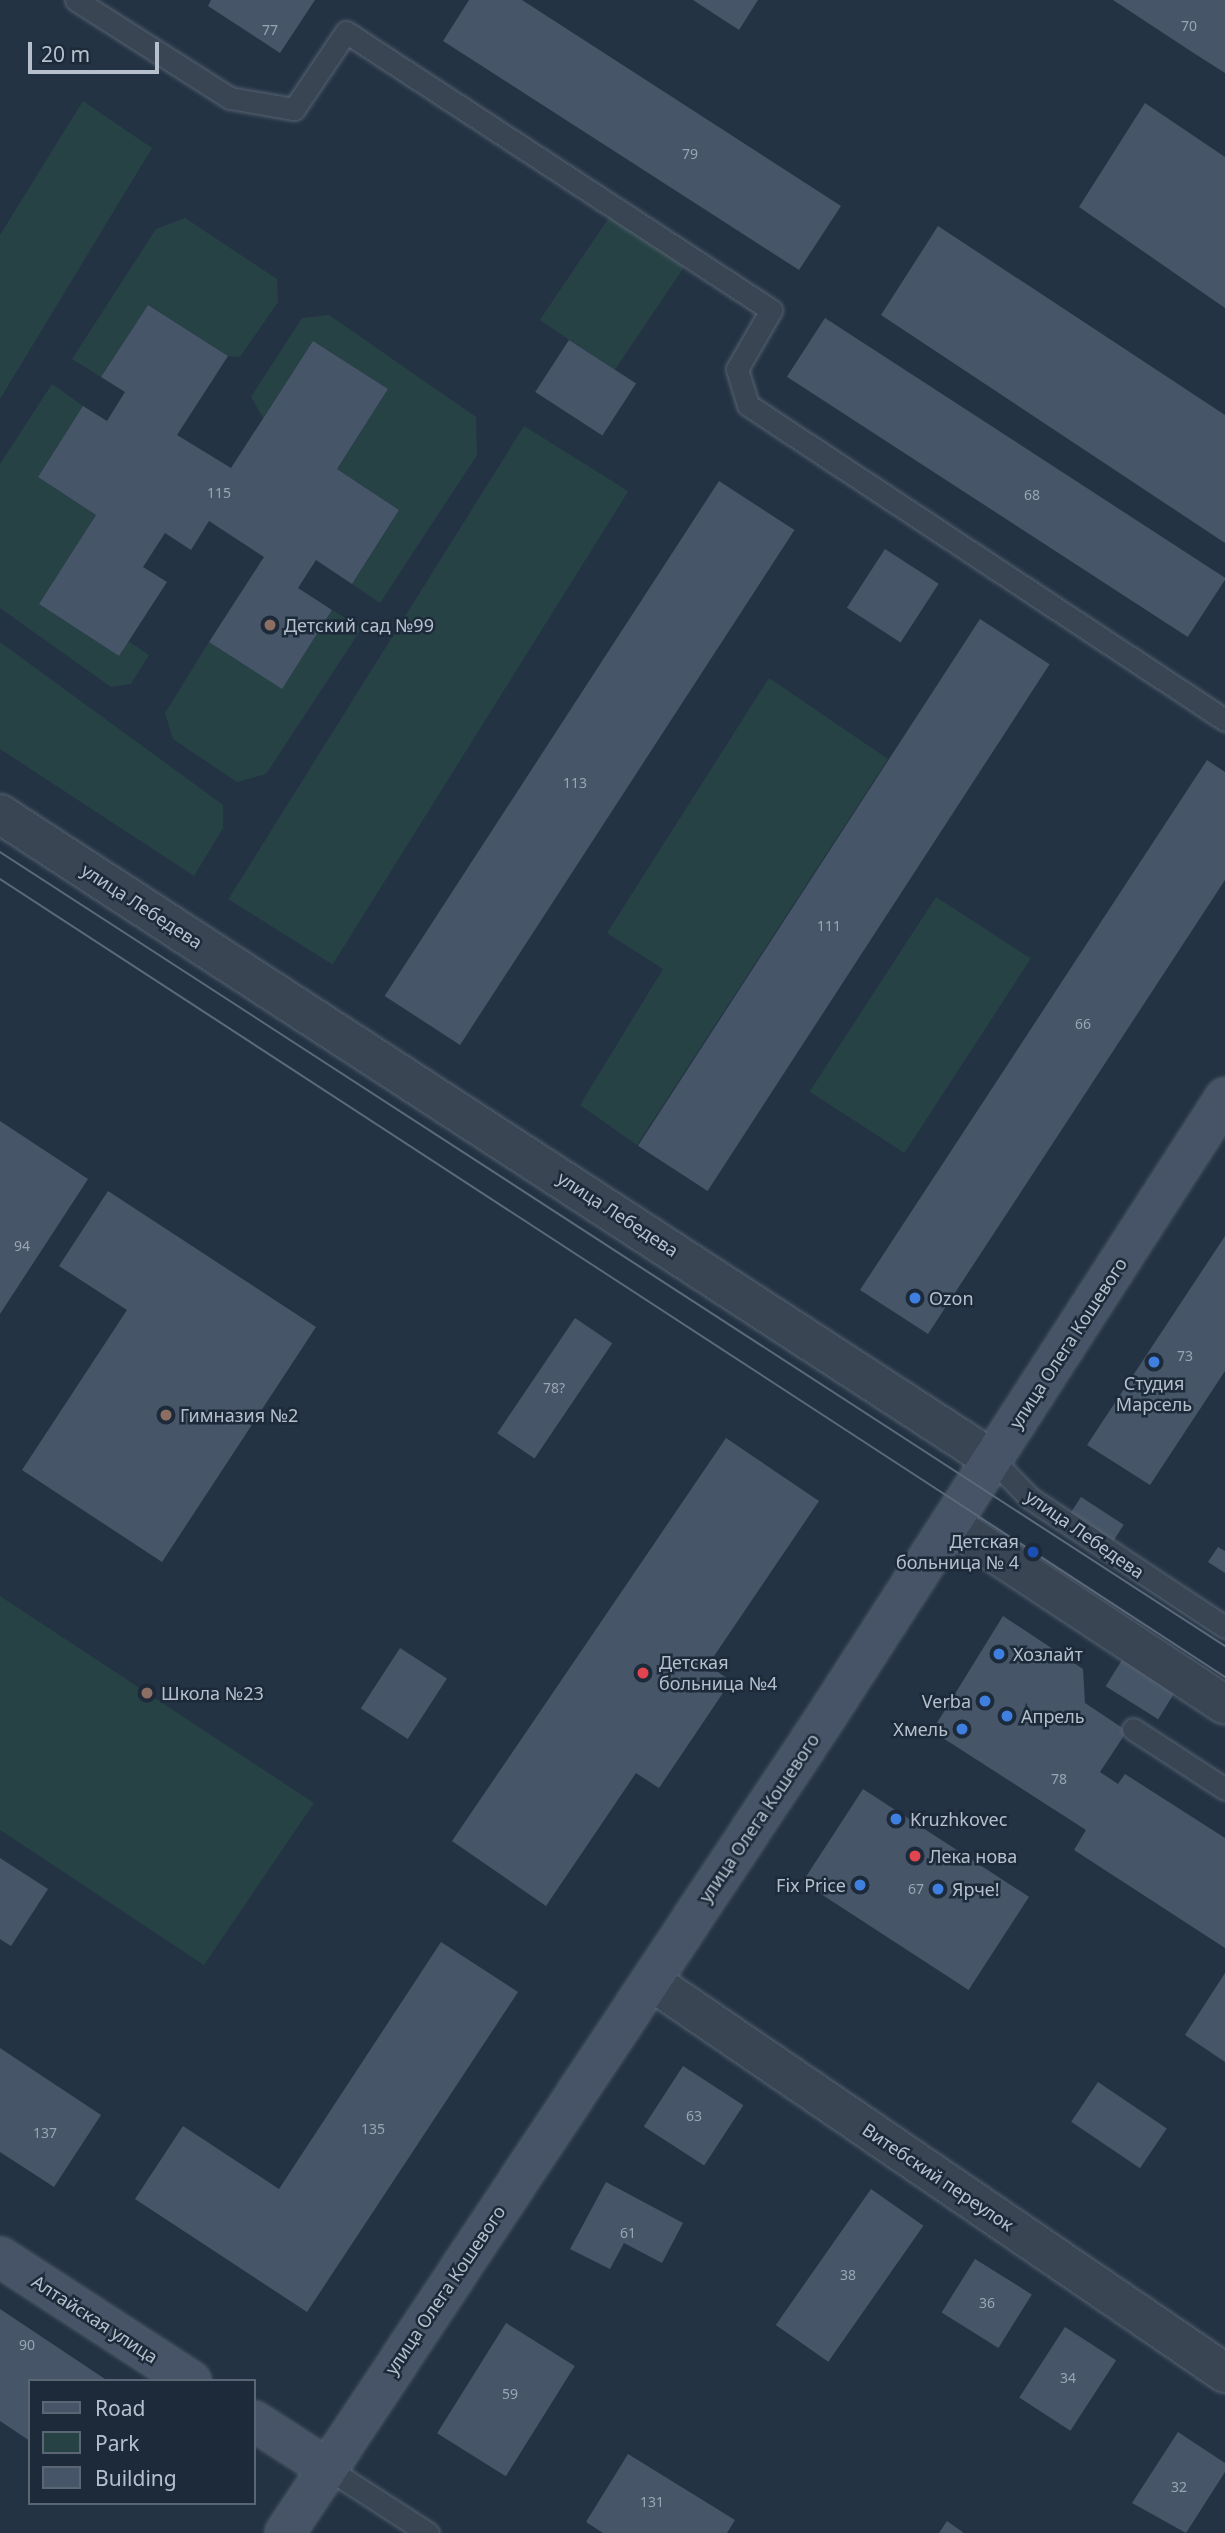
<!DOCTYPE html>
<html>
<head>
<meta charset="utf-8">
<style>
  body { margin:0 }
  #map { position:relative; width:1225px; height:2533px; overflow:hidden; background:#243344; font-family:"Noto Sans",sans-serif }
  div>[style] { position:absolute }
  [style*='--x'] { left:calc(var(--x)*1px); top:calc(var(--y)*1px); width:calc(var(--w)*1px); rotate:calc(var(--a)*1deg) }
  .green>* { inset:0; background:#264245; transform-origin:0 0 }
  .building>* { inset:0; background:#465568; transform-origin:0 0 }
  .roads { filter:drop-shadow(0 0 2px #576371) drop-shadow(0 0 2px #576371) }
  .lane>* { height:21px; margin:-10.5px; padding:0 10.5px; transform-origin:10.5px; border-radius:10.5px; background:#394553 }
  .street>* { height:38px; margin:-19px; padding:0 19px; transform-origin:19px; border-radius:19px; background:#394553 }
  .secondary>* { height:38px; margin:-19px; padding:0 19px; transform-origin:19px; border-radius:19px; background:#475467 }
  .tram>* { height:2px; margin:-1px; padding:0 1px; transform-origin:1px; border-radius:1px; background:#5b697b }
  .dots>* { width:19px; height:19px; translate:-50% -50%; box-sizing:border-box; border:4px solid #1d2a39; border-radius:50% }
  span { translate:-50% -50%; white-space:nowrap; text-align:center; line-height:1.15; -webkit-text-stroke:5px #1d2a39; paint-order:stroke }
  .number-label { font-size:14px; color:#9aa5b4 }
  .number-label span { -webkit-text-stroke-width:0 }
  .poi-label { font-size:18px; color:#b6c0cd }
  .left { translate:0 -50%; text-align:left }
  .right { translate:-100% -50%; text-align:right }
  .street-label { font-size:18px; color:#b6c0cd }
  .legend { position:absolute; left:28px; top:2379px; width:228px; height:126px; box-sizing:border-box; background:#1d2a39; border:2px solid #5a6674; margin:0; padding:9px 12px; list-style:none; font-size:21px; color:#b6c0cd }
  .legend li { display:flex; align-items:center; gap:14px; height:35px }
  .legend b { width:35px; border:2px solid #5a6674 }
  .scale { position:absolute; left:28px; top:42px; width:131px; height:32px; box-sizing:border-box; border:4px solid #b6c0cd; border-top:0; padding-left:9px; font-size:21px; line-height:24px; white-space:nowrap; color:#b6c0cd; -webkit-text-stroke:5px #1d2a39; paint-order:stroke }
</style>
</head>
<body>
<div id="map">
  <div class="green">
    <i style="clip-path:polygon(83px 101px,152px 148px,0 399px,0 235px)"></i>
    <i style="left:612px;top:213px;width:90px;height:129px;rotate:34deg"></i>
    <i style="clip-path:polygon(185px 218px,277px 279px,278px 302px,240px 357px,228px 356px,148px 305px,101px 377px,72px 359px,156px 229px)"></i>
    <i style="clip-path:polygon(329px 315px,476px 417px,477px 455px,380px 603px,352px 584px,399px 510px,337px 469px,388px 389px,313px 341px,263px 418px,251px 397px,302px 318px)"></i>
    <i style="clip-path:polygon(52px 384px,83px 406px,38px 477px,96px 515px,39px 604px,119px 656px,128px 641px,149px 655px,131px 684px,111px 687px,0 608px,0 464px)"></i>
    <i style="left:524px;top:426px;width:123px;height:558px;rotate:32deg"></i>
    <i style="clip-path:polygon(332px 610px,362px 628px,266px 774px,237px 782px,173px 739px,165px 713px,209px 642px,281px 688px)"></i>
    <i style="clip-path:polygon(0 642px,223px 805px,223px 828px,194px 876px,0 749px)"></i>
    <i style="clip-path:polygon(769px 678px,888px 759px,637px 1145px,580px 1105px,663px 969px,607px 933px)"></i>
    <i style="left:936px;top:897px;width:113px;height:232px;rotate:33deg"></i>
    <i style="clip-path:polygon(0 1596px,314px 1803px,204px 1965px,0 1830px)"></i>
  </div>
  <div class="building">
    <i style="clip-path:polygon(211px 0,315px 0,280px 53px,208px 6px)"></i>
    <i style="clip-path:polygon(469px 0,522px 0,841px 206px,799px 270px,443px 41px)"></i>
    <i style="clip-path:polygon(693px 0,758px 0,739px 30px)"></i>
    <i style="clip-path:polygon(1113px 0,1225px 0,1225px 73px,1192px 52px)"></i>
    <i style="clip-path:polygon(1145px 103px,1225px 157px,1225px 308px,1079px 207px)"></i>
    <i style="clip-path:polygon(938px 226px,1225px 415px,1225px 543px,881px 315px)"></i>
    <i style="clip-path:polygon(148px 305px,228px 356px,177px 435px,231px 468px,313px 341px,388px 389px,337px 469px,399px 510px,352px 584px,316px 560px,298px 588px,332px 610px,282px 689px,209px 642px,264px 557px,209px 521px,191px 550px,165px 533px,143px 567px,167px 582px,119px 656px,39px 604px,96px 515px,38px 477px,83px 406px,107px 421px,125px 392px,101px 377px)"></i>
    <i style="left:825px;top:318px;width:478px;height:70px;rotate:33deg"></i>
    <i style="left:569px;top:340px;width:80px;height:62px;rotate:33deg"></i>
    <i style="left:719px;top:481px;width:90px;height:614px;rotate:33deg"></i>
    <i style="left:885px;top:549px;width:64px;height:70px;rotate:33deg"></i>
    <i style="left:980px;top:619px;width:83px;height:628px;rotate:33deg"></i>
    <i style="clip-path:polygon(1207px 760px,1225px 772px,1225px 880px,928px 1334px,860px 1290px)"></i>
    <i style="clip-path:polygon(0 1121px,88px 1179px,0 1314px)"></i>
    <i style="clip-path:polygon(108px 1191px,316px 1327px,162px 1562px,22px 1470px,127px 1310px,59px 1266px)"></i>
    <i style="clip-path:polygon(1225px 1236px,1225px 1371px,1150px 1485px,1087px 1445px)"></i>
    <i style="left:575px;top:1318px;width:45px;height:139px;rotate:34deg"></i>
    <i style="clip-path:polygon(726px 1438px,819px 1501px,708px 1665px,731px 1681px,659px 1788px,636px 1773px,546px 1906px,452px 1841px)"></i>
    <i style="left:1081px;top:1497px;width:51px;height:21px;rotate:33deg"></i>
    <i style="clip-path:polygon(1218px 1547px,1225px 1551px,1225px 1573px,1208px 1562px)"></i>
    <i style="clip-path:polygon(1003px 1616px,1083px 1669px,1085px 1703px,1127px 1731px,1100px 1772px,1118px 1784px,1125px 1774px,1225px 1838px,1225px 1948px,1074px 1850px,1086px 1830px,932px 1731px)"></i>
    <i style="left:400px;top:1648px;width:56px;height:72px;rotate:33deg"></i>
    <i style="left:1122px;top:1660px;width:62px;height:31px;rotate:32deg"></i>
    <i style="left:863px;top:1789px;width:198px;height:111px;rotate:33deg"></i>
    <i style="clip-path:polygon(0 1858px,48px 1889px,11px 1946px,0 1939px)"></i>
    <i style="clip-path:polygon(441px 1942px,518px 1992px,307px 2312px,135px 2199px,183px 2126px,279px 2189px)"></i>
    <i style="clip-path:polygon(1225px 1973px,1225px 2062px,1185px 2035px)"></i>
    <i style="clip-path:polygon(0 2048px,101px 2115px,54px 2187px,0 2152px)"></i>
    <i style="left:683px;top:2066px;width:72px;height:72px;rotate:33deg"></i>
    <i style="left:1098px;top:2082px;width:83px;height:48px;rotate:34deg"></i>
    <i style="clip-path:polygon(606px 2182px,683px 2223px,662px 2263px,624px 2243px,610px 2269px,570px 2249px)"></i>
    <i style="left:871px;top:2189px;width:64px;height:166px;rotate:35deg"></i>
    <i style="left:975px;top:2259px;width:67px;height:63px;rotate:32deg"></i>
    <i style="clip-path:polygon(0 2309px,108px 2381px,30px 2381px,30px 2441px,0 2421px)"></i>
    <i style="left:506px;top:2323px;width:81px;height:130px;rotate:32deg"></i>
    <i style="left:1065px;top:2327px;width:61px;height:84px;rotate:33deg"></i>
    <i style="clip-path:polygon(1178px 2432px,1225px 2463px,1225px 2472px,1186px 2533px,1132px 2503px)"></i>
    <i style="clip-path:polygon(628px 2454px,735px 2520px,727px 2533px,603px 2533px,586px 2522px)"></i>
    <i style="clip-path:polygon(947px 2521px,964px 2533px,939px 2533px)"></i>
  </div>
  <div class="roads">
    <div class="lane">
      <i style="--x:76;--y:0;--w:183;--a:32.5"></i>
      <i style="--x:230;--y:98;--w:65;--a:9.8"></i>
      <i style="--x:294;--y:109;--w:93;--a:-56"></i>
      <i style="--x:346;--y:32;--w:508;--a:33.19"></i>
      <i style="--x:771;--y:310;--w:68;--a:120"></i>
      <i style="--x:737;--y:369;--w:38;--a:73"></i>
      <i style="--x:748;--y:405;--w:572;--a:33.44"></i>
      <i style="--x:993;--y:1460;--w:53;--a:45.8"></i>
      <i style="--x:1030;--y:1498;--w:234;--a:33.5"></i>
      <i style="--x:1133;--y:1729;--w:110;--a:33.1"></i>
      <i style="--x:327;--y:2468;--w:120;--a:32.8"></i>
    </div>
    <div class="street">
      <i style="--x:0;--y:814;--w:1185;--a:33.05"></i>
      <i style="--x:951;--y:1524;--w:328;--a:33.4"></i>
      <i style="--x:651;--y:1981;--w:695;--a:34.33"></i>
    </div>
    <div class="secondary">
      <i style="--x:0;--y:2257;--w:228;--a:33"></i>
      <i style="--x:254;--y:2421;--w:87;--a:32.8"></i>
      <i style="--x:285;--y:2533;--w:972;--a:-56.46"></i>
      <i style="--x:822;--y:1723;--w:744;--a:-57.19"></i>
    </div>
  </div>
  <div class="tram">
    <i style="--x:0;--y:852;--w:1460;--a:32.95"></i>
    <i style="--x:0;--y:879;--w:1462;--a:33.08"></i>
  </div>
  <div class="dots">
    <i style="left:270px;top:625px;background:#8d6e63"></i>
    <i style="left:915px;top:1298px;background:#3f7fe0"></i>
    <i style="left:1154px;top:1362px;background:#3f7fe0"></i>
    <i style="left:166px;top:1415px;background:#8d6e63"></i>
    <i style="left:1033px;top:1552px;background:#1a4fb4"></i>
    <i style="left:999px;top:1654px;background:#3f7fe0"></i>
    <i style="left:643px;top:1673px;background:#e0444e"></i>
    <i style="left:147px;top:1693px;background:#8d6e63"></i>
    <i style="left:985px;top:1701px;background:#3f7fe0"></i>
    <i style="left:1007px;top:1716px;background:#3f7fe0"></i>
    <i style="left:962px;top:1729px;background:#3f7fe0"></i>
    <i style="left:896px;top:1819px;background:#3f7fe0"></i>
    <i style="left:915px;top:1856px;background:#e0444e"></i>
    <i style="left:860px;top:1885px;background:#3f7fe0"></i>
    <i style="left:938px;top:1889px;background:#3f7fe0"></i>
  </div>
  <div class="number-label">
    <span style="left:1189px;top:26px">70</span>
    <span style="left:270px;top:30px">77</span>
    <span style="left:690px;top:154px">79</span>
    <span style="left:219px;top:493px">115</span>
    <span style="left:1032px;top:495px">68</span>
    <span style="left:575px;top:783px">113</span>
    <span style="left:829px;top:926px">111</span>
    <span style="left:1083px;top:1024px">66</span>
    <span style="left:22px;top:1246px">94</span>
    <span style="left:1185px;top:1356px">73</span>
    <span style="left:554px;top:1388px">78?</span>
    <span style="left:1059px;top:1779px">78</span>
    <span style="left:916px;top:1889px">67</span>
    <span style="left:694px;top:2116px">63</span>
    <span style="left:373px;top:2129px">135</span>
    <span style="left:45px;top:2133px">137</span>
    <span style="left:628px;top:2233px">61</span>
    <span style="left:848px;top:2275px">38</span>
    <span style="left:987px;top:2303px">36</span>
    <span style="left:27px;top:2345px">90</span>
    <span style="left:1068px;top:2378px">34</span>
    <span style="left:510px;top:2394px">59</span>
    <span style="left:1179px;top:2487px">32</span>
    <span style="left:652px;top:2502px">131</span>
  </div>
  <div class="poi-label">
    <span class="left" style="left:284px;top:625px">Детский сад №99</span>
    <span class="left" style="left:929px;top:1298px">Ozon</span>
    <span style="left:1154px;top:1394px">Студия<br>Марсель</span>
    <span class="left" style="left:180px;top:1415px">Гимназия №2</span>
    <span class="right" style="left:1019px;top:1552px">Детская<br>больница № 4</span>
    <span class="left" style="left:1013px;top:1654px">Хозлайт</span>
    <span class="left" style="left:659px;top:1673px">Детская<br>больница №4</span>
    <span class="left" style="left:161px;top:1693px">Школа №23</span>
    <span class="right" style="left:971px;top:1701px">Verba</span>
    <span class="left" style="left:1021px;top:1716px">Апрель</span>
    <span class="right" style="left:948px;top:1729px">Хмель</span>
    <span class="left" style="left:910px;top:1819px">Kruzhkovec</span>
    <span class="left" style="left:929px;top:1856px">Лека нова</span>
    <span class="right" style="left:846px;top:1885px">Fix Price</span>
    <span class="left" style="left:952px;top:1889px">Ярче!</span>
  </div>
  <div class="street-label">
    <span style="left:142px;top:906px;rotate:33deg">улица Лебедева</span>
    <span style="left:618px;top:1214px;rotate:33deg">улица Лебедева</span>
    <span style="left:1068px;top:1343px;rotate:-57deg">улица Олега Кошевого</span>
    <span style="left:1085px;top:1534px;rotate:35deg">улица Лебедева</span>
    <span style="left:759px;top:1818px;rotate:-56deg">улица Олега Кошевого</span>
    <span style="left:938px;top:2177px;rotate:34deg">Витебский переулок</span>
    <span style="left:445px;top:2290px;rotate:-56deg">улица Олега Кошевого</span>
    <span style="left:95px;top:2319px;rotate:33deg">Алтайская улица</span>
  </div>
  <ul class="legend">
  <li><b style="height:9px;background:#475467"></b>Road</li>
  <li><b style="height:19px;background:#264245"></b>Park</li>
  <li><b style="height:19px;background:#465568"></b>Building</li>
  </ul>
  <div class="scale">20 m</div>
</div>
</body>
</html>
